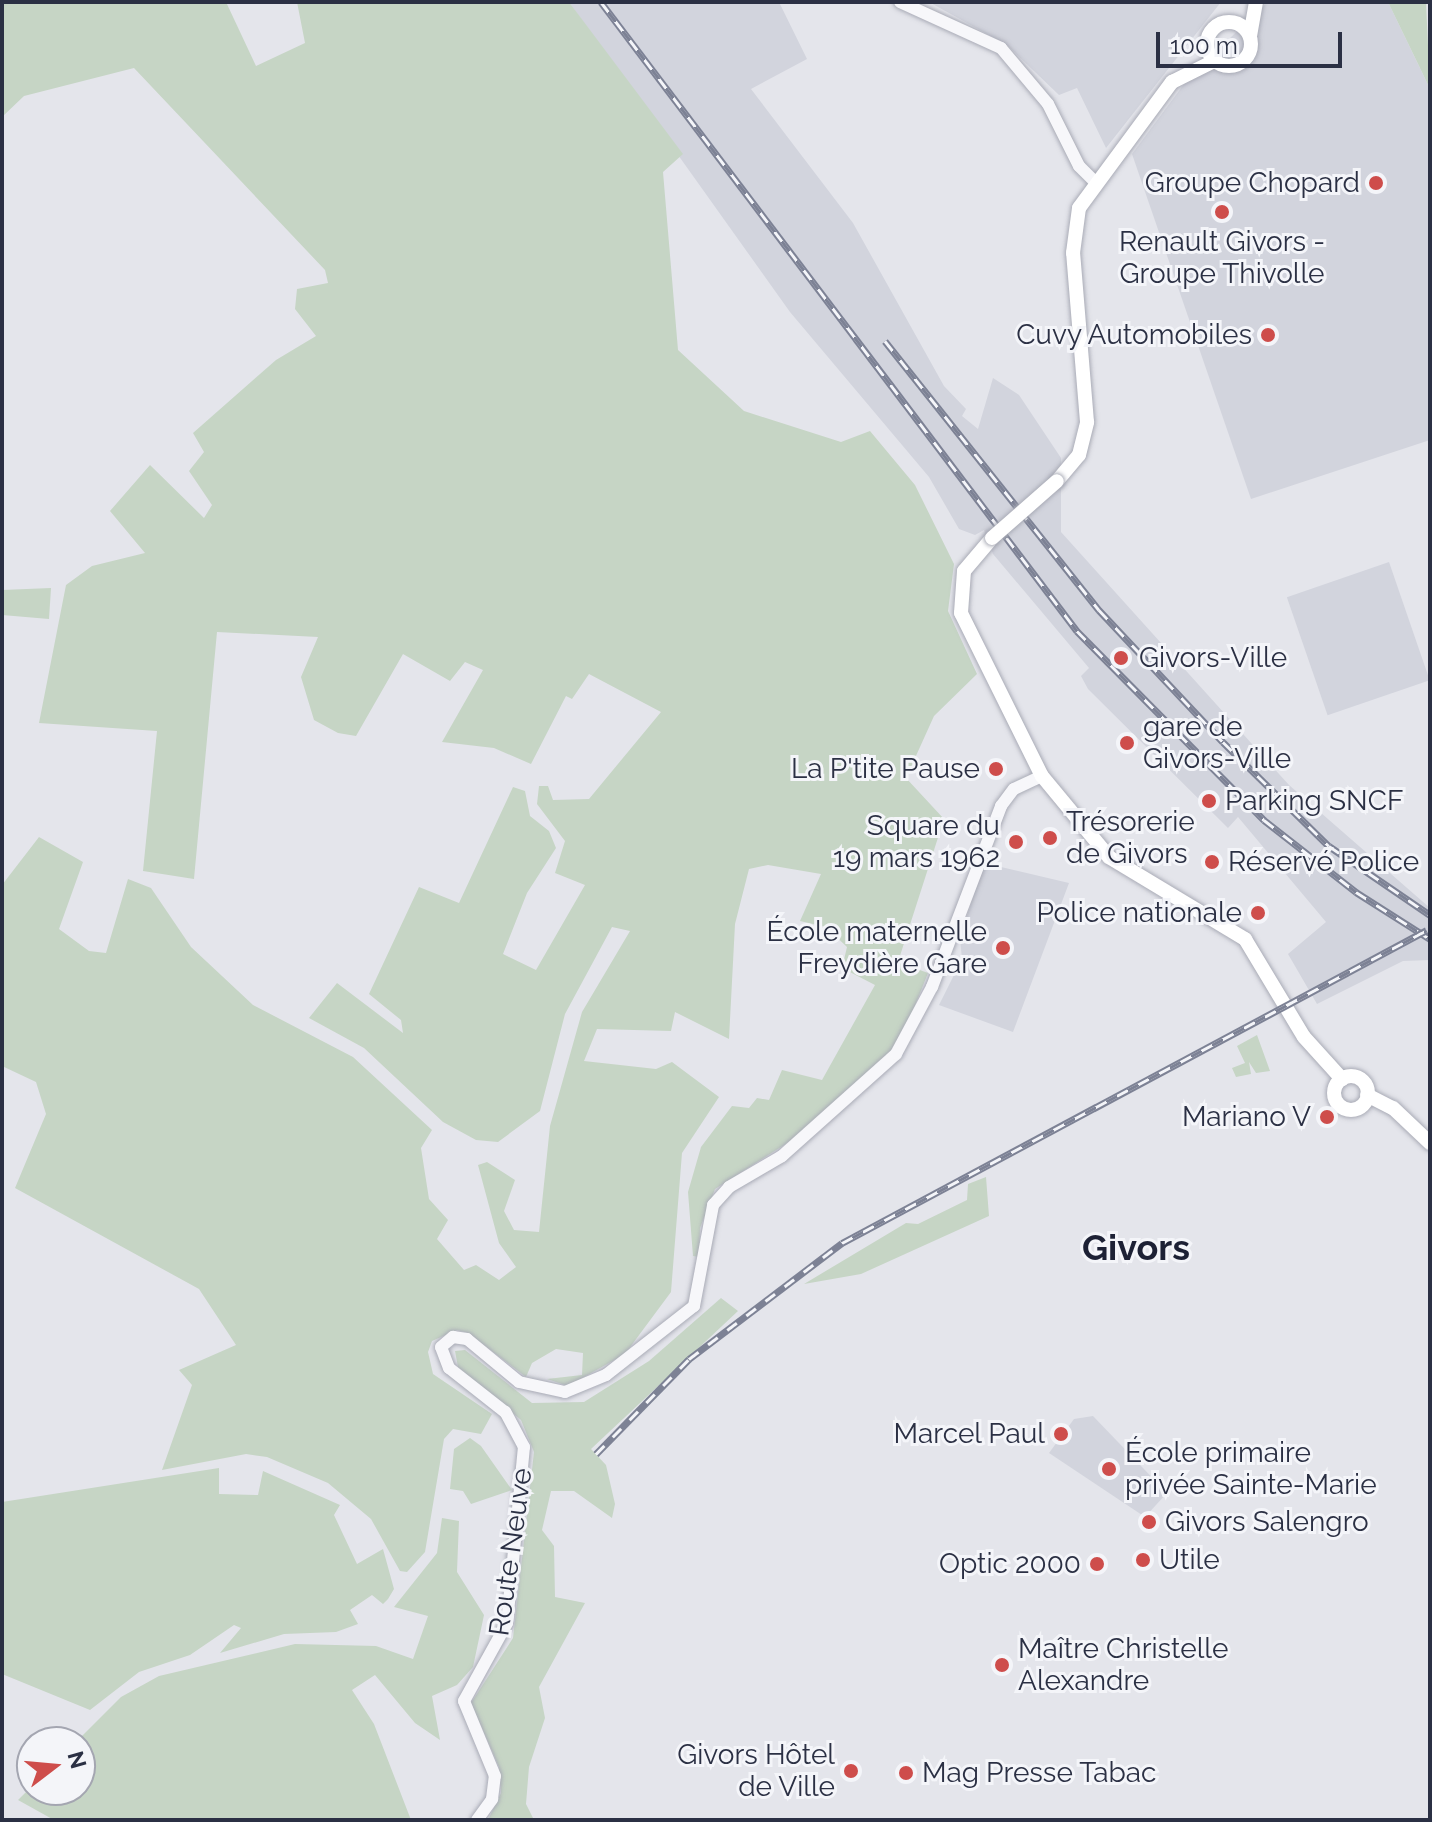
<!DOCTYPE html>
<html>
<head>
<meta charset="utf-8">
<style>
  body { margin:0 }
  #map { position:relative; width:1432px; height:1822px; overflow:hidden; background:#e4e5eb; font-family:Raleway,sans-serif }
  div>[style] { position:absolute }
  [style*='--x'] { left:calc(var(--x)*1px); top:calc(var(--y)*1px); width:calc(var(--w)*1px); rotate:calc(var(--a)*1deg) }
  .built>* { inset:0; background:#d2d4dd; transform-origin:0 0 }
  .green>* { inset:0; background:#c6d5c5 }
  .roads { filter:drop-shadow(0 0 2px #a9abb6) drop-shadow(0 0 2px #a9abb6) }
  .tertiary>* { height:12px; margin:-6px; padding:0 6px; transform-origin:6px; border-radius:6px; background:#f7f7fa }
  .secondary>* { height:14px; margin:-7px; padding:0 7px; transform-origin:7px; border-radius:7px; background:#fff }
  .secondary>.ring { margin:-7px; padding:0; box-sizing:content-box; background:none; border:14px solid #fff; border-radius:50% }
  .rail>* { height:7px; margin-top:-3.5px; transform-origin:0; background:repeating-linear-gradient(90deg,#f4f5f9 0 12px,#7d8295 0 24px); box-sizing:border-box; border-block:2px solid #7d8295 }
  .bridges { filter:drop-shadow(0 0 2px #a9abb6) drop-shadow(0 0 2px #a9abb6) }
  .secondary-bridge>* { height:14px; margin:-7px; padding:0 7px; transform-origin:7px; border-radius:7px; background:#fff }
  .dots>* { width:22px; height:22px; translate:-50% -50%; box-sizing:border-box; border:4px solid #f4f5f9; border-radius:50% }
  span { translate:-50% -50%; white-space:nowrap; text-align:center; line-height:1.15; -webkit-text-stroke:6px #f4f5f9; paint-order:stroke }
  .poi-label { font-size:28px; color:#2b3044 }
  .right { translate:-100% -50%; text-align:right }
  .left { translate:0 -50%; text-align:left }
  .street-label { font-size:28px; color:#2b3044 }
  .district-label { font-size:36px; color:#1d2135; font-weight:700 }
  .frame { position:absolute; inset:0; border:4px solid #2b3044; pointer-events:none }
  .north { position:absolute; left:16px; top:1726px; width:80px; height:80px; box-sizing:border-box; background:#f4f5f9; border:2px solid #a4a6b1; border-radius:50%; rotate:74deg; font-size:22px; font-weight:700; line-height:32px; text-align:center; color:#2b3044 }
  .north::after { content:''; display:block; margin:auto; width:28px; height:36px; background:#ce4d4b; clip-path:polygon(50% 0,100% 100%,50% 72%,0 100%) }
  .scale { position:absolute; left:1156px; top:32px; width:186px; height:36px; box-sizing:border-box; border:4px solid #2b3044; border-top:0; padding-left:10px; font-size:24px; line-height:28px; white-space:nowrap; color:#2b3044; -webkit-text-stroke:6px #f4f5f9; paint-order:stroke }
</style>
</head>
<body>
<div id="map">
  <div class="built">
    <i style="clip-path:polygon(569px 2px,779px 2px,807px 59px,751px 89px,853px 223px,944px 386px,966px 409px,962px 416px,978px 429px,993px 378px,1019px 395px,1061px 458px,1061px 532px,1289px 785px,1430px 908px,1430px 960px,1403px 961px,1317px 1004px,1288px 954px,1326px 922px,1238px 817px,1228px 828px,1088px 689px,1081px 676px,1089px 668px,993px 554px,984px 530px,975px 535px,959px 529px,929px 477px,790px 312px)"></i>
    <i style="clip-path:polygon(929px 2px,1221px 2px,1106px 148px,1077px 88px,1059px 95px,1007px 45px)"></i>
    <i style="clip-path:polygon(1268px 2px,1388px 2px,1430px 89px,1430px 440px,1251px 499px,1132px 154px,1190px 76px)"></i>
    <i style="left:1389px;top:562px;width:125px;height:108px;rotate:71deg"></i>
    <i style="clip-path:polygon(984px 863px,1069px 883px,1013px 1032px,939px 1005px,962px 959px,960px 938px)"></i>
    <i style="clip-path:polygon(1093px 1416px,1167px 1493px,1145px 1517px,1049px 1453px,1074px 1419px)"></i>
  </div>
  <div class="green">
    <i style="clip-path:polygon(2px 2px,226px 2px,256px 66px,305px 43px,297px 2px,569px 2px,683px 154px,663px 172px,678px 350px,744px 411px,841px 442px,870px 431px,915px 485px,954px 564px,948px 611px,977px 674px,934px 716px,906px 778px,944px 819px,898px 962px,928px 973px,908px 1023px,889px 1057px,792px 1140px,715px 1189px,700px 1228px,699px 1257px,693px 1256px,688px 1192px,701px 1147px,732px 1106px,749px 1108px,757px 1098px,769px 1100px,782px 1070px,822px 1080px,875px 985px,842px 968px,847px 947px,826px 927px,800px 921px,821px 874px,768px 865px,749px 869px,735px 924px,729px 1039px,675px 1012px,671px 1031px,597px 1029px,584px 1061px,656px 1069px,672px 1062px,719px 1097px,682px 1153px,671px 1292px,625px 1354px,568px 1386px,547px 1379px,582px 1375px,583px 1353px,556px 1349px,532px 1363px,526px 1377px,468px 1333px,457px 1330px,432px 1341px,428px 1352px,433px 1374px,492px 1414px,481px 1434px,453px 1429px,444px 1439px,425px 1552px,407px 1572px,400px 1571px,371px 1519px,328px 1483px,267px 1457px,246px 1454px,162px 1470px,192px 1385px,179px 1370px,236px 1345px,199px 1289px,15px 1188px,46px 1114px,36px 1082px,2px 1066px,2px 885px,39px 837px,83px 862px,59px 929px,89px 951px,106px 953px,128px 879px,151px 888px,191px 947px,253px 1005px,353px 1057px,432px 1130px,421px 1148px,429px 1199px,448px 1220px,437px 1239px,464px 1270px,476px 1265px,499px 1280px,516px 1267px,499px 1243px,478px 1165px,487px 1162px,515px 1180px,504px 1211px,514px 1230px,539px 1232px,550px 1126px,582px 1012px,630px 931px,612px 927px,565px 1014px,540px 1111px,498px 1142px,476px 1140px,443px 1122px,364px 1048px,309px 1018px,337px 983px,403px 1033px,401px 1020px,369px 994px,419px 887px,459px 903px,513px 787px,525px 791px,530px 816px,549px 831px,556px 848px,527px 893px,503px 954px,536px 970px,585px 885px,555px 873px,565px 841px,537px 804px,539px 786px,548px 786px,553px 800px,589px 799px,661px 712px,589px 674px,572px 699px,566px 696px,531px 764px,494px 748px,442px 742px,483px 670px,465px 662px,450px 681px,403px 654px,356px 736px,338px 733px,314px 720px,301px 677px,318px 637px,217px 632px,194px 879px,143px 871px,157px 731px,39px 723px,66px 585px,92px 566px,145px 553px,110px 511px,150px 465px,204px 518px,212px 505px,189px 471px,204px 452px,193px 433px,276px 360px,316px 336px,295px 309px,297px 289px,328px 283px,325px 270px,134px 68px,24px 96px,2px 117px)"></i>
    <i style="clip-path:polygon(1388px 2px,1426px 2px,1430px 89px,1419px 66px)"></i>
    <i style="clip-path:polygon(51px 588px,49px 619px,2px 615px,2px 590px)"></i>
    <i style="clip-path:polygon(1257px 1035px,1270px 1071px,1256px 1073px,1249px 1062px,1251px 1074px,1236px 1077px,1232px 1068px,1245px 1063px,1237px 1046px)"></i>
    <i style="clip-path:polygon(986px 1177px,989px 1216px,861px 1274px,804px 1284px,906px 1223px,918px 1224px,967px 1200px,968px 1184px)"></i>
    <i style="clip-path:polygon(721px 1298px,738px 1311px,591px 1449px,606px 1465px,615px 1504px,612px 1518px,574px 1491px,551px 1491px,542px 1530px,554px 1546px,555px 1597px,585px 1603px,539px 1687px,545px 1718px,529px 1767px,526px 1804px,534px 1820px,488px 1820px,501px 1793px,499px 1767px,471px 1703px,513px 1638px,534px 1452px,521px 1420px,458px 1367px,455px 1351px,465px 1350px,532px 1403px,584px 1402px,649px 1361px)"></i>
    <i style="clip-path:polygon(470px 1438px,481px 1446px,512px 1490px,471px 1504px,463px 1491px,450px 1489px,454px 1449px)"></i>
    <i style="clip-path:polygon(219px 1468px,219px 1494px,258px 1495px,263px 1471px,340px 1505px,334px 1515px,357px 1564px,383px 1549px,394px 1589px,388px 1599px,383px 1604px,372px 1595px,350px 1610px,358px 1624px,336px 1632px,284px 1634px,220px 1653px,241px 1628px,234px 1625px,190px 1655px,139px 1672px,90px 1710px,2px 1674px,2px 1502px)"></i>
    <i style="clip-path:polygon(442px 1518px,459px 1521px,457px 1572px,484px 1615px,473px 1667px,457px 1685px,432px 1696px,440px 1740px,415px 1723px,375px 1675px,352px 1690px,374px 1724px,411px 1820px,54px 1820px,18px 1800px,32px 1786px,80px 1790px,76px 1742px,121px 1697px,159px 1676px,295px 1644px,376px 1646px,413px 1659px,428px 1616px,394px 1607px,437px 1553px)"></i>
  </div>
  <div class="roads">
    <div class="tertiary">
      <i style="--x:900;--y:2;--w:111;--a:24.5"></i>
      <i style="--x:1001;--y:48;--w:73;--a:50"></i>
      <i style="--x:1048;--y:104;--w:69;--a:63.4"></i>
      <i style="--x:1079;--y:166;--w:21;--a:45"></i>
      <i style="--x:477;--y:1820;--w:26;--a:-54"></i>
      <i style="--x:492;--y:1799;--w:23;--a:-83"></i>
      <i style="--x:495;--y:1776;--w:81;--a:-112.5"></i>
      <i style="--x:464;--y:1701;--w:89;--a:-61.1"></i>
      <i style="--x:507;--y:1623;--w:177;--a:-84.5"></i>
      <i style="--x:524;--y:1447;--w:40;--a:-118"></i>
      <i style="--x:505;--y:1412;--w:71;--a:-141.8"></i>
      <i style="--x:449;--y:1368;--w:22;--a:-111"></i>
      <i style="--x:441;--y:1347;--w:16;--a:-40"></i>
      <i style="--x:453;--y:1337;--w:14;--a:8"></i>
      <i style="--x:467;--y:1339;--w:67;--a:39.6"></i>
      <i style="--x:519;--y:1382;--w:47;--a:12.3"></i>
      <i style="--x:565;--y:1392;--w:44;--a:-22.5"></i>
      <i style="--x:606;--y:1375;--w:112;--a:-38.1"></i>
      <i style="--x:694;--y:1306;--w:103;--a:-79.3"></i>
      <i style="--x:713;--y:1205;--w:24;--a:-48"></i>
      <i style="--x:729;--y:1187;--w:61;--a:-30.3"></i>
      <i style="--x:782;--y:1156;--w:153;--a:-41.8"></i>
      <i style="--x:896;--y:1054;--w:76;--a:-61.8"></i>
      <i style="--x:932;--y:987;--w:194;--a:-69.1"></i>
      <i style="--x:1001;--y:806;--w:21;--a:-53"></i>
      <i style="--x:1014;--y:789;--w:31;--a:-25"></i>
    </div>
    <div class="secondary">
      <i class="ring" style="left:1207px;top:22px;width:30px;height:30px"></i>
      <i style="--x:1250;--y:36;--w:35;--a:-80"></i>
      <i style="--x:1057;--y:481;--w:34;--a:-50"></i>
      <i style="--x:1079;--y:455;--w:34;--a:-76"></i>
      <i style="--x:1087;--y:422;--w:170;--a:-94.7"></i>
      <i style="--x:1073;--y:253;--w:45;--a:-82.4"></i>
      <i style="--x:1079;--y:208;--w:157;--a:-53.6"></i>
      <i style="--x:1172;--y:82;--w:47;--a:-26.6"></i>
      <i style="--x:992;--y:538;--w:43;--a:130.3"></i>
      <i style="--x:964;--y:571;--w:42;--a:94.1"></i>
      <i style="--x:961;--y:613;--w:182;--a:63.6"></i>
      <i style="--x:1042;--y:776;--w:105;--a:50.4"></i>
      <i style="--x:1109;--y:857;--w:159;--a:31.1"></i>
      <i style="--x:1245;--y:939;--w:114;--a:59"></i>
      <i style="--x:1304;--y:1037;--w:57;--a:47.9"></i>
      <i class="ring" style="left:1334px;top:1076px;width:20px;height:20px"></i>
      <i style="--x:1367;--y:1095;--w:29;--a:27"></i>
      <i style="--x:1393;--y:1108;--w:51;--a:43.4"></i>
    </div>
  </div>
  <div class="rail">
    <i style="--x:601;--y:2;--w:789;--a:52.88"></i>
    <i style="--x:1077;--y:631;--w:266;--a:45.3"></i>
    <i style="--x:1264;--y:820;--w:117;--a:38"></i>
    <i style="--x:1356;--y:892;--w:88;--a:32.4"></i>
    <i style="--x:885;--y:341;--w:344;--a:51.5"></i>
    <i style="--x:1099;--y:610;--w:181;--a:46.8"></i>
    <i style="--x:1223;--y:742;--w:148;--a:44.5"></i>
    <i style="--x:1329;--y:846;--w:122;--a:34.3"></i>
    <i style="--x:596;--y:1454;--w:133;--a:-45.6"></i>
    <i style="--x:689;--y:1359;--w:192;--a:-37.2"></i>
    <i style="--x:842;--y:1243;--w:663;--a:-28.15"></i>
  </div>
  <div class="bridges">
    <div class="secondary-bridge">
      <i style="--x:992;--y:538;--w:86;--a:-41.2"></i>
    </div>
  </div>
  <div class="dots">
    <i style="left:1376px;top:183px;background:#ce4d4b"></i>
    <i style="left:1222px;top:212px;background:#ce4d4b"></i>
    <i style="left:1268px;top:335px;background:#ce4d4b"></i>
    <i style="left:1121px;top:658px;background:#ce4d4b"></i>
    <i style="left:1127px;top:743px;background:#ce4d4b"></i>
    <i style="left:996px;top:769px;background:#ce4d4b"></i>
    <i style="left:1209px;top:801px;background:#ce4d4b"></i>
    <i style="left:1050px;top:838px;background:#ce4d4b"></i>
    <i style="left:1016px;top:842px;background:#ce4d4b"></i>
    <i style="left:1212px;top:862px;background:#ce4d4b"></i>
    <i style="left:1258px;top:913px;background:#ce4d4b"></i>
    <i style="left:1003px;top:948px;background:#ce4d4b"></i>
    <i style="left:1327px;top:1117px;background:#ce4d4b"></i>
    <i style="left:1061px;top:1434px;background:#ce4d4b"></i>
    <i style="left:1109px;top:1469px;background:#ce4d4b"></i>
    <i style="left:1149px;top:1522px;background:#ce4d4b"></i>
    <i style="left:1143px;top:1560px;background:#ce4d4b"></i>
    <i style="left:1097px;top:1564px;background:#ce4d4b"></i>
    <i style="left:1002px;top:1665px;background:#ce4d4b"></i>
    <i style="left:851px;top:1771px;background:#ce4d4b"></i>
    <i style="left:906px;top:1773px;background:#ce4d4b"></i>
  </div>
  <div class="poi-label">
    <span class="right" style="left:1360px;top:183px">Groupe Chopard</span>
    <span style="left:1222px;top:258px">Renault Givors -<br>Groupe Thivolle</span>
    <span class="right" style="left:1252px;top:335px">Cuvy Automobiles</span>
    <span class="left" style="left:1139px;top:658px">Givors-Ville</span>
    <span class="left" style="left:1143px;top:743px">gare de<br>Givors-Ville</span>
    <span class="right" style="left:980px;top:769px">La P'tite Pause</span>
    <span class="left" style="left:1225px;top:801px">Parking SNCF</span>
    <span class="left" style="left:1066px;top:838px">Trésorerie<br>de Givors</span>
    <span class="right" style="left:1000px;top:842px">Square du<br>19 mars 1962</span>
    <span class="left" style="left:1228px;top:862px">Réservé Police</span>
    <span class="right" style="left:1242px;top:913px">Police nationale</span>
    <span class="right" style="left:987px;top:948px">École maternelle<br>Freydière Gare</span>
    <span class="right" style="left:1311px;top:1117px">Mariano V</span>
    <span class="right" style="left:1045px;top:1434px">Marcel Paul</span>
    <span class="left" style="left:1125px;top:1469px">École primaire<br>privée Sainte-Marie</span>
    <span class="left" style="left:1165px;top:1522px">Givors Salengro</span>
    <span class="left" style="left:1159px;top:1560px">Utile</span>
    <span class="right" style="left:1081px;top:1564px">Optic 2000</span>
    <span class="left" style="left:1018px;top:1665px">Maître Christelle<br>Alexandre</span>
    <span class="right" style="left:835px;top:1771px">Givors Hôtel<br>de Ville</span>
    <span class="left" style="left:922px;top:1773px">Mag Presse Tabac</span>
  </div>
  <div class="street-label">
    <span style="left:511px;top:1552px;rotate:-82deg">Route Neuve</span>
  </div>
  <div class="district-label">
    <span style="left:1136px;top:1248px">Givors</span>
  </div>
  <div class="frame"></div>
  <div class="north">N</div>
  <div class="scale">100 m</div>
</div>
</body>
</html>
